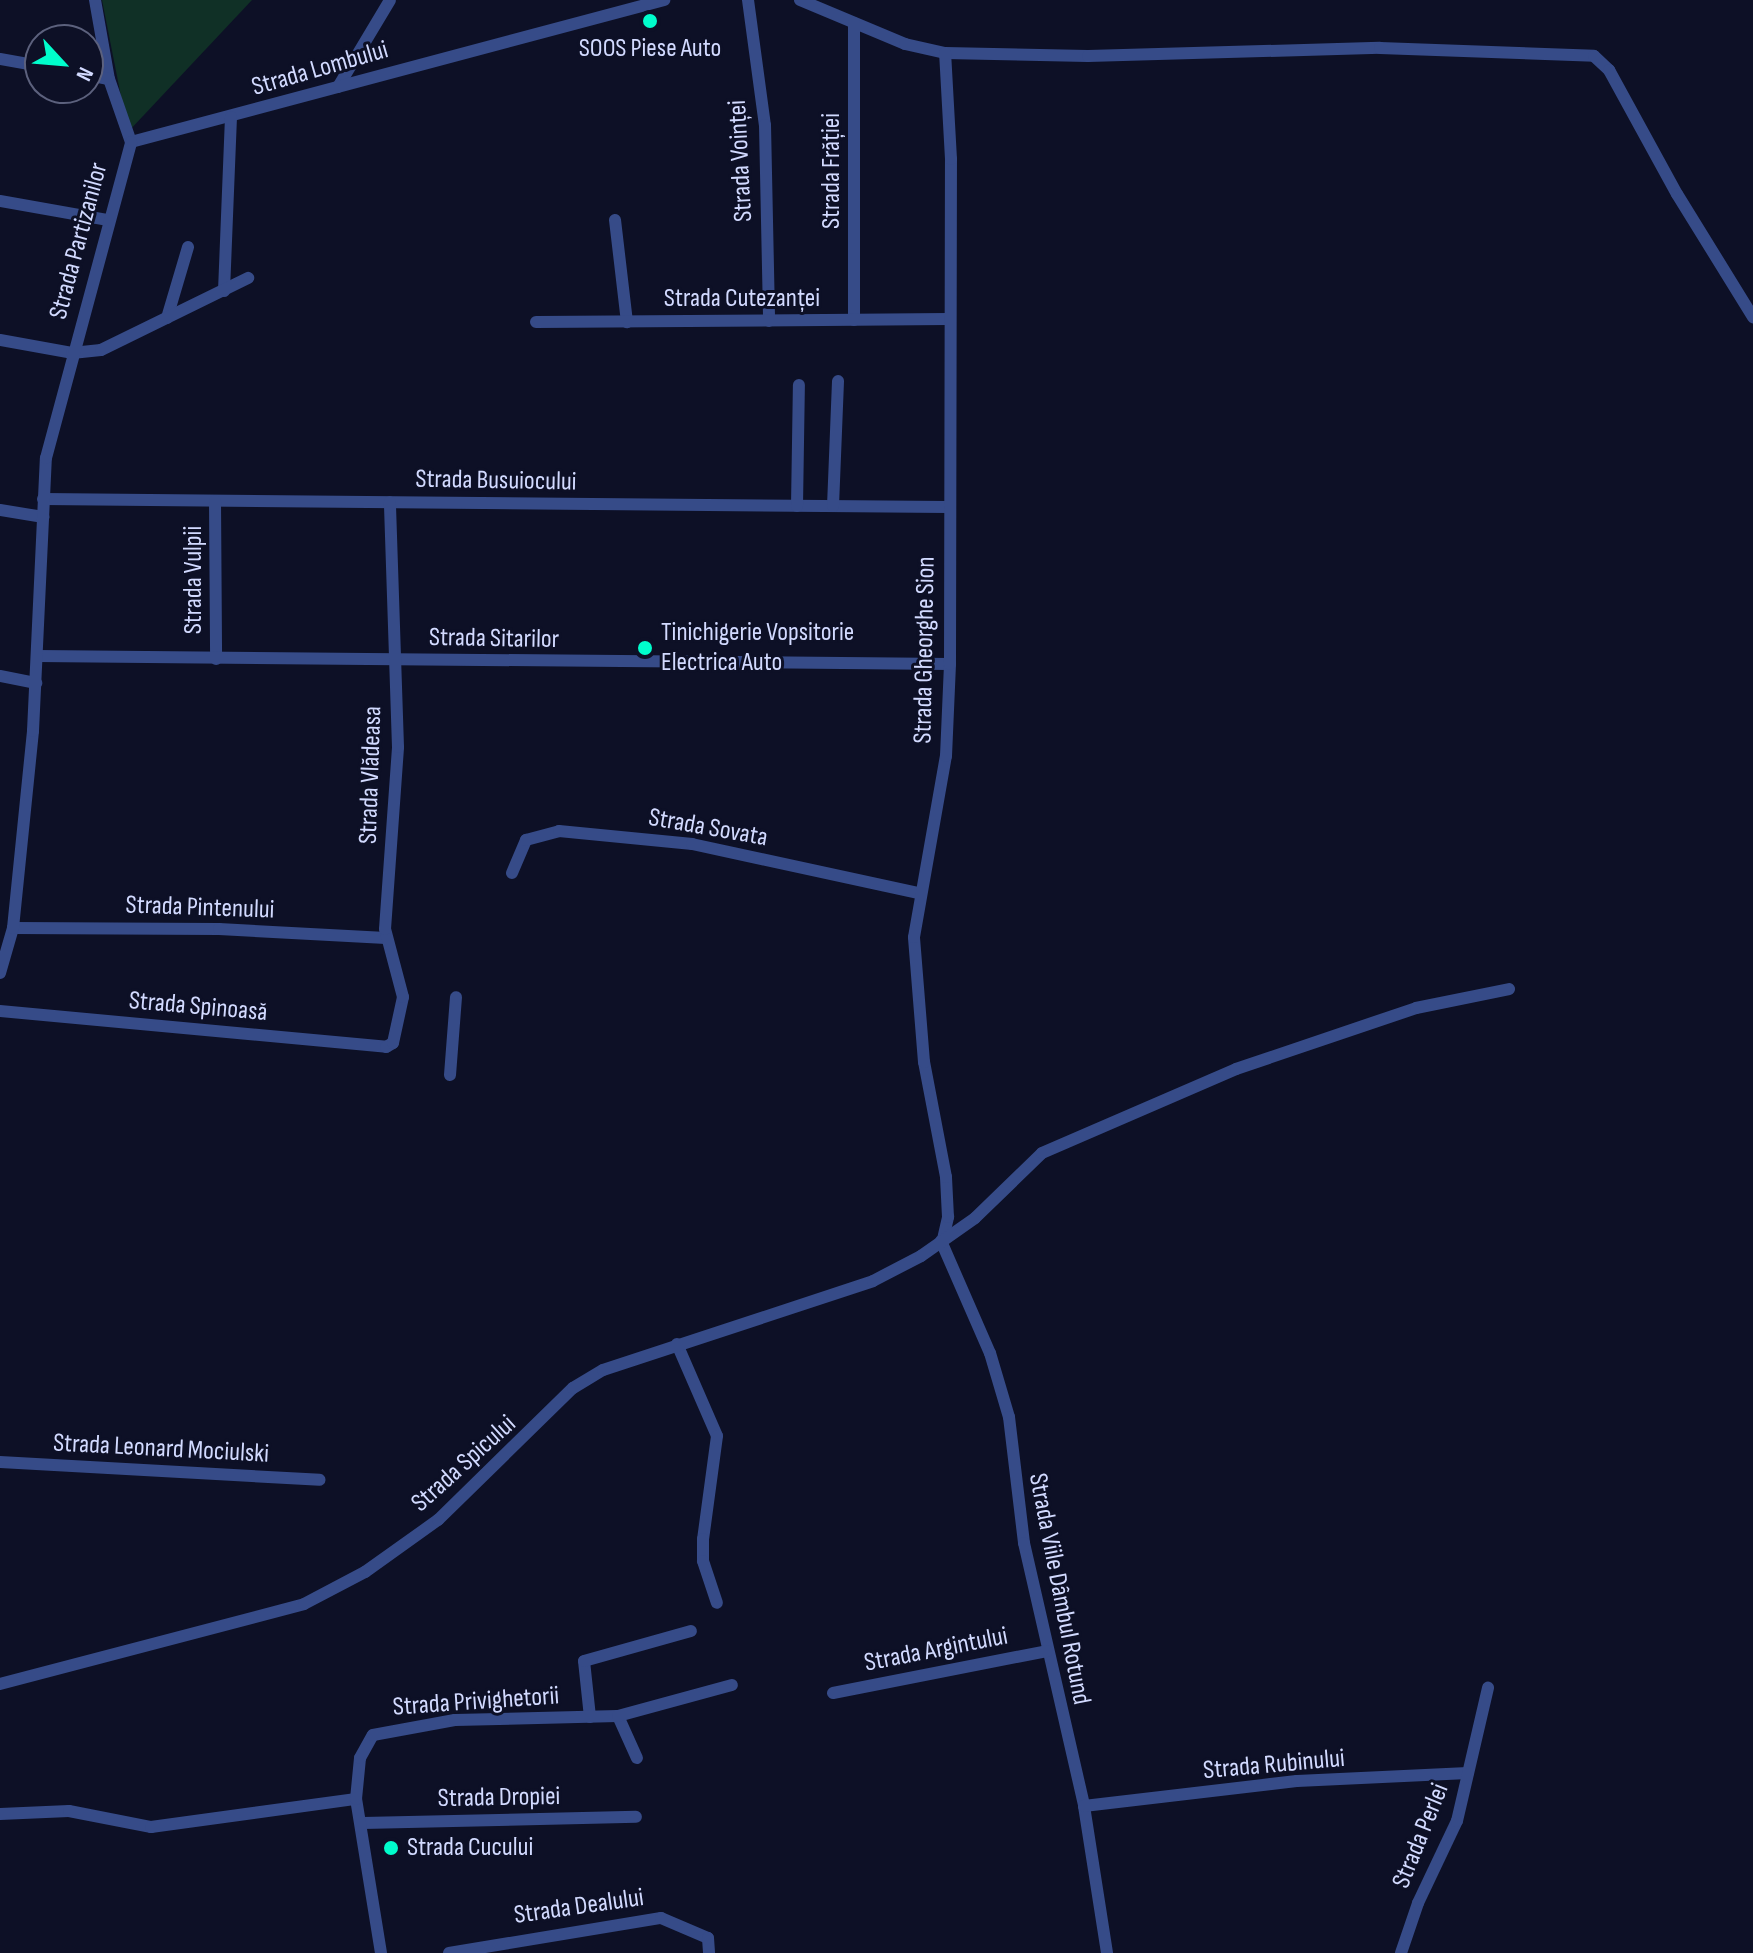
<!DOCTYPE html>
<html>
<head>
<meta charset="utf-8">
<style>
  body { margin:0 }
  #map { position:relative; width:1753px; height:1953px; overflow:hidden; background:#0d1026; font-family:"Sofia Sans Condensed",sans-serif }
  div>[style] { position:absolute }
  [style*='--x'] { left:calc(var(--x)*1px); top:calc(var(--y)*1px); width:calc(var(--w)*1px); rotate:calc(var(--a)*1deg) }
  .green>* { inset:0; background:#103026 }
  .minor>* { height:12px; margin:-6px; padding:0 6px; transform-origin:6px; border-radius:6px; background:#364b88 }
  .dots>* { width:22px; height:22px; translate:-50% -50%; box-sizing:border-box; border:4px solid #0d1026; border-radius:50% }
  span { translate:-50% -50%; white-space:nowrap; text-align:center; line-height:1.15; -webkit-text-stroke:6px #0d1026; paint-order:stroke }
  .poi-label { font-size:26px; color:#d2daff }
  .left { translate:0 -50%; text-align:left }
  .street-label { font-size:26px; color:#d2daff }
  .north { position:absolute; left:24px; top:24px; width:80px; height:80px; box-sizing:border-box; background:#0d1026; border:2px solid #5c617d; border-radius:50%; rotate:116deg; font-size:22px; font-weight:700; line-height:32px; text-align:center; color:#d2daff }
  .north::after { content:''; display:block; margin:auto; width:28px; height:36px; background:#00fdcc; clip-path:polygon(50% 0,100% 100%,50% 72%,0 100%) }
</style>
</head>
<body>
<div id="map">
  <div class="green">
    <i style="clip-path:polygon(102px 0,252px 0,128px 132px)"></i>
  </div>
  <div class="minor">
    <i style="--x:95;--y:0;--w:80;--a:80"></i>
    <i style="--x:109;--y:79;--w:67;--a:70.8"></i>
    <i style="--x:748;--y:0;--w:126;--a:82.3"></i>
    <i style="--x:765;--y:125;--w:196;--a:88.8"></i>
    <i style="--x:800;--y:0;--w:114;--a:22.7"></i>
    <i style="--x:905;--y:44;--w:41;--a:12.7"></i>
    <i style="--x:945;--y:53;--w:143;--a:1.2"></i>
    <i style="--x:1088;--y:56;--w:292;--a:-1.6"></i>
    <i style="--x:1380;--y:48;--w:214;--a:2.1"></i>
    <i style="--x:1594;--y:56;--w:21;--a:43"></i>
    <i style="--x:1609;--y:70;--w:141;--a:61.3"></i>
    <i style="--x:1677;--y:194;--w:145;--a:58.3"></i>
    <i style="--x:854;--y:23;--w:297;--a:90"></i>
    <i style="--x:0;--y:59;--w:41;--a:9.9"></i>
    <i style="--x:88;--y:75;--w:21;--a:11"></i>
    <i style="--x:338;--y:87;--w:101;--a:-59.1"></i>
    <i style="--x:131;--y:142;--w:552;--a:-14.92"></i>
    <i style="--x:0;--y:201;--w:110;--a:10"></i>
    <i style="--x:615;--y:220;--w:103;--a:83.3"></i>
    <i style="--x:224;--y:291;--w:174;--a:-87.7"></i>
    <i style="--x:167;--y:318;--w:74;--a:-73.5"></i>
    <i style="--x:536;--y:322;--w:412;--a:-0.4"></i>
    <i style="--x:0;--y:340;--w:73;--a:10.2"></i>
    <i style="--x:72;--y:353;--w:29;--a:-6"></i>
    <i style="--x:101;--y:350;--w:164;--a:-26.1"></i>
    <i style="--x:43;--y:499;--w:905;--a:0.51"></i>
    <i style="--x:215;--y:501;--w:158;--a:89.6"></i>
    <i style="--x:797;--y:506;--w:121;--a:-89.1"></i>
    <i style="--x:833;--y:506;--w:125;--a:-87.7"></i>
    <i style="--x:0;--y:510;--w:44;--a:9.2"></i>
    <i style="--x:37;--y:656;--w:913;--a:0.5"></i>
    <i style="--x:0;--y:676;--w:37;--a:11"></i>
    <i style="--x:512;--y:873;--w:36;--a:-67"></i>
    <i style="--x:526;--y:840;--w:34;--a:-15"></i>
    <i style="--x:559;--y:831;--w:134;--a:5.6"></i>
    <i style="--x:692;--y:844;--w:232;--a:12.2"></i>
    <i style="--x:13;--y:928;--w:206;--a:0.3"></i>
    <i style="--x:219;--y:929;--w:167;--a:3.1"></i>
    <i style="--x:0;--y:973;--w:47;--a:-73.9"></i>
    <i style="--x:13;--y:928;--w:198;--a:-84.2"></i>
    <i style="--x:33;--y:731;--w:273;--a:-87.3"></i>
    <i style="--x:46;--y:458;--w:327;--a:-74.9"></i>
    <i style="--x:0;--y:1011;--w:388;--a:5.3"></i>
    <i style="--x:386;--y:1047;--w:8;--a:-30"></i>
    <i style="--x:393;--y:1043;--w:47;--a:-77.7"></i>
    <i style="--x:403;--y:997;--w:70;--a:-104.8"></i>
    <i style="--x:385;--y:929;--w:182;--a:-85.9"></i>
    <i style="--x:398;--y:747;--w:245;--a:-91.9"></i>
    <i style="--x:450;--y:1075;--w:78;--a:-85.6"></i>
    <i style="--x:943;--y:1239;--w:23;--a:-77"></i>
    <i style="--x:948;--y:1217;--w:40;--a:-92.9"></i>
    <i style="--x:946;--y:1177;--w:117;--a:-100.8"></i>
    <i style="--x:924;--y:1062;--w:125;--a:-94.6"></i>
    <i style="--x:914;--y:937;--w:184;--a:-80"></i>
    <i style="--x:946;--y:756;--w:92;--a:-87.5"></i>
    <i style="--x:950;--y:664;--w:505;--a:-89.89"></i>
    <i style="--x:951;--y:159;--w:106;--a:-93.2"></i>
    <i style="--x:941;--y:1241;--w:122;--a:66.4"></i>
    <i style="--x:990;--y:1353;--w:67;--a:73.5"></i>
    <i style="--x:1009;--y:1417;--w:127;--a:83.2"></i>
    <i style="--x:1024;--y:1543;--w:270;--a:77.1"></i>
    <i style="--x:1084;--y:1806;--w:149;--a:81.1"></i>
    <i style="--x:677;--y:1344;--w:100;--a:66.5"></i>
    <i style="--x:717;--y:1436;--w:104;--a:97.7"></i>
    <i style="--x:703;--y:1539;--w:22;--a:90"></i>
    <i style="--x:703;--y:1561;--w:44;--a:71.6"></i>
    <i style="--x:0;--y:1462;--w:320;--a:3.2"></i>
    <i style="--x:0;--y:1684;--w:314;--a:-14.7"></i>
    <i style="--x:304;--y:1604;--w:69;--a:-27.7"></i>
    <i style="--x:365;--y:1572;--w:90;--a:-35.5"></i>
    <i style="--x:438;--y:1520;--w:189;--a:-44.4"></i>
    <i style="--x:573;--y:1388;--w:35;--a:-31"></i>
    <i style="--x:603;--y:1370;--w:284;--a:-18.2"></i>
    <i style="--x:873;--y:1281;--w:54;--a:-27.5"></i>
    <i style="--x:921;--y:1256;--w:66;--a:-35.1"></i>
    <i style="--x:975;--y:1218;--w:93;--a:-44.1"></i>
    <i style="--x:1042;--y:1153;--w:211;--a:-23.4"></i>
    <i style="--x:1236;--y:1069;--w:190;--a:-18.7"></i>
    <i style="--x:1416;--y:1008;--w:95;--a:-11.5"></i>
    <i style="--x:833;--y:1693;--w:218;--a:-11.1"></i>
    <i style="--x:618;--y:1716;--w:46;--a:65.7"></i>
    <i style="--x:590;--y:1717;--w:56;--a:-96.1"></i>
    <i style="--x:584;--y:1661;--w:111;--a:-15.7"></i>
    <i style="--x:1084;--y:1806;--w:214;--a:-6.7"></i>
    <i style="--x:1297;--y:1781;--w:171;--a:-2.7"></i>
    <i style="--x:0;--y:1814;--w:69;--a:-2.5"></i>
    <i style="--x:69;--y:1811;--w:84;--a:11"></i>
    <i style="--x:151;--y:1827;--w:207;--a:-7.8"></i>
    <i style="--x:363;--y:1823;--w:273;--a:-1.3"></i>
    <i style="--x:381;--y:1953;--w:156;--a:-99.2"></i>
    <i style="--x:356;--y:1799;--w:41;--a:-84.4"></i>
    <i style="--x:360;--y:1758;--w:26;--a:-61"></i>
    <i style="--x:373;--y:1735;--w:83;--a:-10.4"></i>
    <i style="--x:455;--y:1720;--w:163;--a:-1.4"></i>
    <i style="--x:618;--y:1716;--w:118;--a:-15.2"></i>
    <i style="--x:449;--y:1953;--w:215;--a:-9.4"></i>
    <i style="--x:661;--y:1918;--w:51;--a:23.1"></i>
    <i style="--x:708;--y:1938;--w:15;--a:86"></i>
    <i style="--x:1401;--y:1953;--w:53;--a:-71.2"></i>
    <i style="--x:1418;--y:1903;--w:91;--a:-64.6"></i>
    <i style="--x:1457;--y:1821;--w:137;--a:-76.9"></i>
  </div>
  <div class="dots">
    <i style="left:650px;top:21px;background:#00fdcc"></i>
    <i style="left:645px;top:648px;background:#00fdcc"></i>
    <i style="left:391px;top:1848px;background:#00fdcc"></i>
  </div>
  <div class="poi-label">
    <span style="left:650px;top:49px">SOOS Piese Auto</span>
    <span class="left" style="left:661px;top:648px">Tinichigerie Vopsitorie<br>Electrica Auto</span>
    <span class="left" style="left:407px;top:1848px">Strada Cucului</span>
  </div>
  <div class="street-label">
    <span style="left:320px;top:69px;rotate:-16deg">Strada Lombului</span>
    <span style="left:741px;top:161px;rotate:-93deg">Strada Voinței</span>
    <span style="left:832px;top:171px;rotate:-90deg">Strada Frăției</span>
    <span style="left:79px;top:241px;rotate:-75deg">Strada Partizanilor</span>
    <span style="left:742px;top:299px">Strada Cutezanței</span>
    <span style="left:496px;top:481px;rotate:1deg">Strada Busuiocului</span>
    <span style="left:194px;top:580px;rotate:-90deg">Strada Vulpii</span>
    <span style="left:494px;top:639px;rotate:1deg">Strada Sitarilor</span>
    <span style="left:925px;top:650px;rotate:-89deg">Strada Gheorghe Sion</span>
    <span style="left:371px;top:775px;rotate:-88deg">Strada Vlădeasa</span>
    <span style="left:708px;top:828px;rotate:10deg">Strada Sovata</span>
    <span style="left:200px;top:908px;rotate:2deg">Strada Pintenului</span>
    <span style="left:198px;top:1007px;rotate:5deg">Strada Spinoasă</span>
    <span style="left:161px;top:1449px;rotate:3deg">Strada Leonard Mociulski</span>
    <span style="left:464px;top:1464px;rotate:-42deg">Strada Spicului</span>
    <span style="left:1059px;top:1589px;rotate:79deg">Strada Viile Dâmbul Rotund</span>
    <span style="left:936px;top:1650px;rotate:-11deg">Strada Argintului</span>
    <span style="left:476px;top:1702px;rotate:-4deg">Strada Privighetorii</span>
    <span style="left:1274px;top:1765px;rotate:-5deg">Strada Rubinului</span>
    <span style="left:499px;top:1798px;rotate:-1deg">Strada Dropiei</span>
    <span style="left:1421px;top:1836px;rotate:-68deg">Strada Perlei</span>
    <span style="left:579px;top:1907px;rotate:-8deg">Strada Dealului</span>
  </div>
  <div class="north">N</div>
</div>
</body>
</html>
